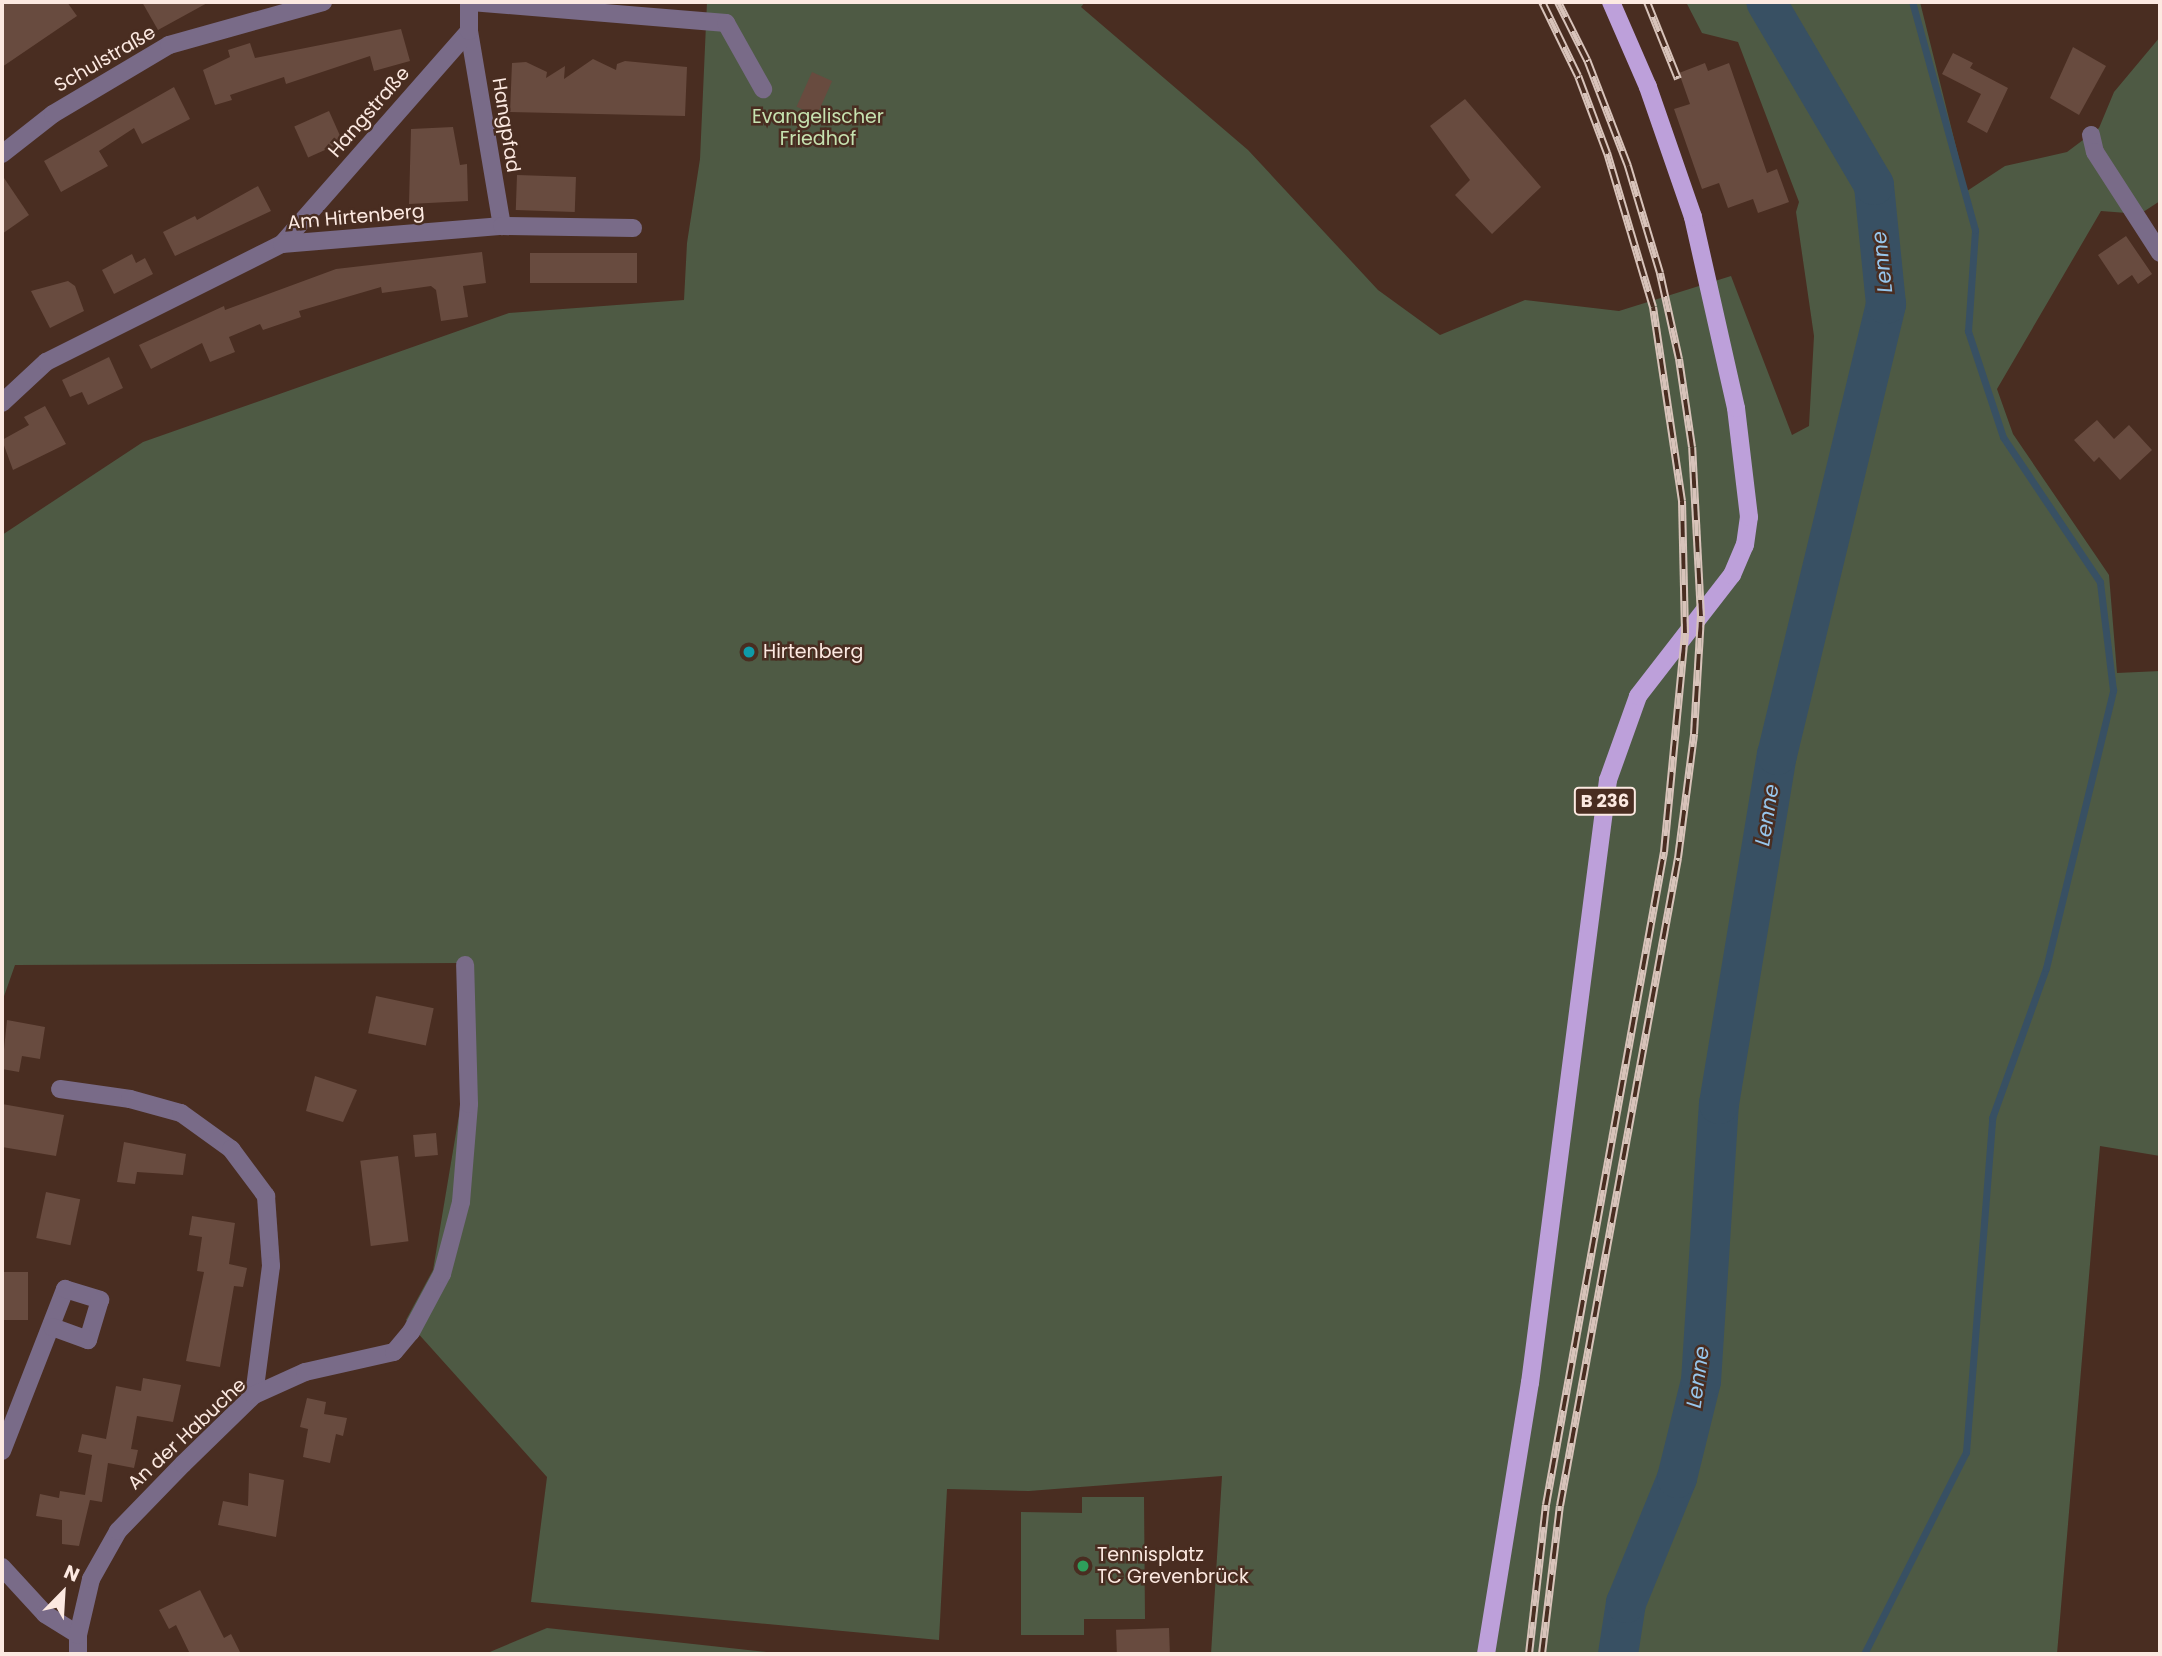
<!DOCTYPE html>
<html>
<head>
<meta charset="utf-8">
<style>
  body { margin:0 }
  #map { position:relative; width:2162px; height:1656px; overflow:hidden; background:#492d21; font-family:Poppins,sans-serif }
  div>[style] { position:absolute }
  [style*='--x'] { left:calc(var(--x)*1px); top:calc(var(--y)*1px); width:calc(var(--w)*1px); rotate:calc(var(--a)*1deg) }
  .green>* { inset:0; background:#4e5a44 }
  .stream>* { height:7px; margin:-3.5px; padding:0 3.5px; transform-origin:3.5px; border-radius:3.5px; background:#385063 }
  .river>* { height:40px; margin:-20px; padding:0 20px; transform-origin:20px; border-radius:20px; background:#385063 }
  .building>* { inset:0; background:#684b3f; transform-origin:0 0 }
  .street>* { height:18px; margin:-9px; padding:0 9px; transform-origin:9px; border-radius:9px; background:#796b88 }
  .primary>* { height:18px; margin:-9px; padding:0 9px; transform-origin:9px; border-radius:9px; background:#bda0da }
  .rail>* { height:8px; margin-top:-4px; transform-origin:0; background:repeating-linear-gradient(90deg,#492d21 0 16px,#d8c3ba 0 32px); box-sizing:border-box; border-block:2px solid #d8c3ba }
  .dots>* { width:19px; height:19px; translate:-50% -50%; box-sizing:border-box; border:4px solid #492d21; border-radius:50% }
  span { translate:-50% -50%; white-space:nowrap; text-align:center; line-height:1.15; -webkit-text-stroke:5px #492d21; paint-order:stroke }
  .shield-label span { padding:2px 5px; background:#492d21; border:2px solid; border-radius:5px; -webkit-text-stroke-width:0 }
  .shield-label { font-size:18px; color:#fce9e1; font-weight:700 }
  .street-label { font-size:19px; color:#fce9e1 }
  .park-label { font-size:19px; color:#c6e2b0 }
  .poi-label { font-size:19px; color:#fce9e1 }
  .left { translate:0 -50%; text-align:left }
  .water-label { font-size:21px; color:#97c6ec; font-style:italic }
  .frame { position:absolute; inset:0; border:4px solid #fce9e1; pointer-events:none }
  .north { position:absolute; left:28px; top:1558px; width:70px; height:70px; -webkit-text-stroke:5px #492d21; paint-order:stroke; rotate:24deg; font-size:19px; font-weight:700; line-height:28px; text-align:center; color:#fce9e1 }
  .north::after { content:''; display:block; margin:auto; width:24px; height:32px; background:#fce9e1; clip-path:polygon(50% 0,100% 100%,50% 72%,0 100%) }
</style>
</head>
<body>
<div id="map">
  <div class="green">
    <i style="clip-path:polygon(707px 2px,1085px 2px,1081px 7px,1248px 150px,1378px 290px,1440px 335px,1525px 300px,1619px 311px,1731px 276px,1792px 435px,1809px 426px,1814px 336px,1796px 212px,1799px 202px,1738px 42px,1702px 33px,1686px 2px,1920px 2px,1967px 191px,2005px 166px,2067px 152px,2099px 128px,2114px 92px,2160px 37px,2160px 201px,2140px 214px,2101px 211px,1997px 389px,2013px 434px,2109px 575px,2117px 673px,2160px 671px,2160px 1156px,2100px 1146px,2057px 1654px,1211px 1654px,1222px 1476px,1029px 1491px,947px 1489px,939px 1640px,531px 1602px,547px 1477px,406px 1320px,433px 1270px,460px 1109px,460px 963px,15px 965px,2px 1002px,2px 535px,143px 442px,509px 313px,684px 300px,687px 243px,700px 159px)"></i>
    <i style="clip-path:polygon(1082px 1497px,1144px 1497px,1145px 1619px,1084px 1619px,1084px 1635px,1021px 1635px,1021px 1512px,1082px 1513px)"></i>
    <i style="clip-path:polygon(547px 1628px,784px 1654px,485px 1654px)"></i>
  </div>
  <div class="stream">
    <i style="--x:1864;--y:1654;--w:226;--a:-63.2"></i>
    <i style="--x:1966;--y:1452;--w:335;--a:-85.5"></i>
    <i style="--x:1992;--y:1118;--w:159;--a:-70.2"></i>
    <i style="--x:2046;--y:968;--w:286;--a:-76.4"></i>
    <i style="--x:2113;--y:690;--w:109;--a:-96.9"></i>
    <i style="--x:2100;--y:582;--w:174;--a:-123.8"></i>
    <i style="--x:2003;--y:437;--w:112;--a:-108.3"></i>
    <i style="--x:1968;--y:331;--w:101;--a:-86"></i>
    <i style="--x:1975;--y:230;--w:237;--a:-105.4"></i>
  </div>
  <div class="river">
    <i style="--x:1618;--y:1654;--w:52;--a:-81.1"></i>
    <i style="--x:1626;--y:1603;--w:135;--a:-67.8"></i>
    <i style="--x:1677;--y:1478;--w:100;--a:-76.1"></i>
    <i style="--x:1701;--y:1381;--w:278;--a:-86.3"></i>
    <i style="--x:1719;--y:1104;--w:354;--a:-80.6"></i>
    <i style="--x:1777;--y:755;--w:464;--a:-76.4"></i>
    <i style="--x:1886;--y:304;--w:120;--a:-95.8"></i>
    <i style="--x:1874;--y:185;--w:212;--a:-120.5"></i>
  </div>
  <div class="building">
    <i style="clip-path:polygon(2px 2px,67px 2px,77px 16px,2px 67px)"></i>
    <i style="clip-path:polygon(142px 2px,209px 2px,158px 30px)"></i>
    <i style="clip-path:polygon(401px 29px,410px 61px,374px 71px,370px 56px,286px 84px,284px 77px,230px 95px,232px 100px,215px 105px,203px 70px,230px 57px,228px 50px,250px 43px,255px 58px)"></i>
    <i style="clip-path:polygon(2073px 47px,2106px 66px,2079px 115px,2050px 98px)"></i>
    <i style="clip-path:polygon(1953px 53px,1973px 63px,1970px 68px,2008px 88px,1987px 133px,1967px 122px,1981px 94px,1942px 74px)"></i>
    <i style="clip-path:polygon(593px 59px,616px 70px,617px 64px,625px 61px,687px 67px,685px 116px,510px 112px,512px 63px,526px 62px,547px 72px,546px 78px,565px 66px,564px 79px)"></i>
    <i style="clip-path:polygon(1705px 63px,1708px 71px,1729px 63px,1767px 173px,1777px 169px,1789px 202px,1758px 213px,1753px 199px,1728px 208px,1719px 183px,1702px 189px,1674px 109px,1690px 104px,1679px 73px)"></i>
    <i style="left:812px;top:72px;width:22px;height:38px;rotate:24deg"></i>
    <i style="clip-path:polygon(174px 87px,190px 119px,142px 144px,134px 128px,99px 151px,108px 166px,61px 192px,44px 161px)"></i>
    <i style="clip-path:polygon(1465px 99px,1541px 187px,1492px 234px,1455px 195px,1470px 180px,1430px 126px)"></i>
    <i style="left:329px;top:111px;width:34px;height:38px;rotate:66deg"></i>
    <i style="clip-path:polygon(453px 127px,460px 165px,467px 164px,468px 201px,409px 204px,411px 129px)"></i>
    <i style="clip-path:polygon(2px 175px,29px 215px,2px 234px)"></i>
    <i style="left:517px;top:175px;width:59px;height:35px;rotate:2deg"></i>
    <i style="clip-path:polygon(258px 186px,271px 211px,175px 256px,163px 232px,195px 216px,197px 220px)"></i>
    <i style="clip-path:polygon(2126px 236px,2152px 274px,2138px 284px,2132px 275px,2118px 285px,2098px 255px)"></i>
    <i style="clip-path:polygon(482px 252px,486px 283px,463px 286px,468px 317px,441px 321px,436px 290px,431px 286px,382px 293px,381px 287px,299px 311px,301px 317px,263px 330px,260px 324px,229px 337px,235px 352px,210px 362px,202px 343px,151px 369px,139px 345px,224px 306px,225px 310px,336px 269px)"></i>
    <i style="left:530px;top:253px;width:107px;height:30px"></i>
    <i style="clip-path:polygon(132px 254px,136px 263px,145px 258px,153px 274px,114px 294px,102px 270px)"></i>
    <i style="clip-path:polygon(68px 281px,75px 286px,84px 311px,50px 328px,31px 291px)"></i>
    <i style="clip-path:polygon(109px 357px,123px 388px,88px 405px,82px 392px,70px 397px,62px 380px)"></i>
    <i style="clip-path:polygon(45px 406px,66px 444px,13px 470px,2px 440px,29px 425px,24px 417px)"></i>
    <i style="clip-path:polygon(2097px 420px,2114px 439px,2129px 425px,2152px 450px,2120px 480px,2099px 457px,2094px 462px,2074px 440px)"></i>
    <i style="left:376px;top:996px;width:59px;height:38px;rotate:12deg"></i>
    <i style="clip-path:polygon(7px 1020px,45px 1027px,40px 1059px,22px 1056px,19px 1072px,2px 1069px)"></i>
    <i style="clip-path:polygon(315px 1076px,357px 1090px,343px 1122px,306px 1111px)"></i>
    <i style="clip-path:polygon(2px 1104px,64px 1115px,56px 1156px,2px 1147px)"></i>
    <i style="left:436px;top:1133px;width:22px;height:23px;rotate:85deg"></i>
    <i style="clip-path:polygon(124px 1142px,186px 1154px,183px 1175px,137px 1172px,135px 1184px,117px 1182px)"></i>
    <i style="left:398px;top:1156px;width:86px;height:38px;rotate:83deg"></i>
    <i style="left:46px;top:1192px;width:35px;height:47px;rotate:12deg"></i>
    <i style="clip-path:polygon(192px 1216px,235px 1223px,229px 1264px,247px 1268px,243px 1287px,234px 1286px,220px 1367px,186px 1361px,204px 1272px,197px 1271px,202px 1237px,189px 1235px)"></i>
    <i style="left:2px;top:1272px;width:26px;height:48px"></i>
    <i style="clip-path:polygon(143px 1378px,181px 1385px,173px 1422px,137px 1416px,131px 1449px,138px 1450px,134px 1468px,108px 1463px,102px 1502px,90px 1500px,79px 1546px,62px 1544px,62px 1520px,36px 1516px,40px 1494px,59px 1498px,60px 1491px,85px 1495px,92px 1455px,78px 1452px,82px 1434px,106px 1439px,116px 1386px,141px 1391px)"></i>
    <i style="clip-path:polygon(307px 1398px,326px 1402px,324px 1414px,347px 1418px,343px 1436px,336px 1434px,330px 1463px,303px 1457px,308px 1429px,300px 1427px)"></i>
    <i style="clip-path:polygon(249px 1473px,284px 1480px,276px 1537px,218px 1525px,223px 1501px,248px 1506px)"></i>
    <i style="clip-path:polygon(200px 1590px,224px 1638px,231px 1634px,241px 1654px,190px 1654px,176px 1625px,169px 1629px,159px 1610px)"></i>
    <i style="left:1169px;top:1628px;width:26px;height:53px;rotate:88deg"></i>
  </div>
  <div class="street">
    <i style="--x:471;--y:2;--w:256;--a:4.7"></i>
    <i style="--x:726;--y:23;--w:76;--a:60.7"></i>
    <i style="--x:469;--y:31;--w:198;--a:80.4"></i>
    <i style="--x:2091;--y:135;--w:17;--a:77"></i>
    <i style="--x:2095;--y:152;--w:120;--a:57.2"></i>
    <i style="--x:2;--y:154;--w:65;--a:-38.1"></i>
    <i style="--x:53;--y:114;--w:135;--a:-30.7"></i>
    <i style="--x:169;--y:45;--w:160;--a:-15.6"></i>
    <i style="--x:282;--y:244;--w:283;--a:-48.7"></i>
    <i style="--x:469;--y:31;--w:29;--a:-90"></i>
    <i style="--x:2;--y:403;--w:60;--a:-43"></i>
    <i style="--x:46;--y:362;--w:264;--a:-26.6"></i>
    <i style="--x:282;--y:244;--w:221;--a:-4.7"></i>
    <i style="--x:502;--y:226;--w:131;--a:0.9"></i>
    <i style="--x:60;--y:1089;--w:71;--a:8.1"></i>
    <i style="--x:130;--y:1099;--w:53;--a:15.4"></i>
    <i style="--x:181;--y:1113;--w:62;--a:35.8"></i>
    <i style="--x:231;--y:1149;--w:59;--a:53.3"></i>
    <i style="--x:266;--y:1196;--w:70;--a:85.9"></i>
    <i style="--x:271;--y:1266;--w:130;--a:97.5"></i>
    <i style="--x:2;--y:1451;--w:174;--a:-68.7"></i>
    <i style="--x:65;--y:1289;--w:37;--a:17"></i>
    <i style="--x:100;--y:1300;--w:42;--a:106.7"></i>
    <i style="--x:88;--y:1340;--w:38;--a:-160"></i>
    <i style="--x:2;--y:1567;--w:64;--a:47.5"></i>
    <i style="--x:45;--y:1614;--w:39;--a:32"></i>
    <i style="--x:78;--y:1654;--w:19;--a:-90"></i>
    <i style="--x:78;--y:1635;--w:57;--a:-76.9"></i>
    <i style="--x:91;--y:1579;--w:55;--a:-60.6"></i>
    <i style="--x:118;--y:1531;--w:93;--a:-45.9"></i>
    <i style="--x:183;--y:1464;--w:99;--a:-44.2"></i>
    <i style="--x:254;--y:1395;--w:56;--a:-24.3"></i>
    <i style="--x:305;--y:1372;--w:91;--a:-12.7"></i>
    <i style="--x:394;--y:1352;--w:26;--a:-50"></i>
    <i style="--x:411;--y:1332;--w:66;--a:-61.9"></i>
    <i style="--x:442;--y:1274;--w:74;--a:-75.2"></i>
    <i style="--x:461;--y:1202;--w:98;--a:-85.3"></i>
    <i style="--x:469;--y:1104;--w:139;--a:-91.6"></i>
  </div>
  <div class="primary">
    <i style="--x:1486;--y:1654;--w:275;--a:-80.8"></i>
    <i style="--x:1530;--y:1383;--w:608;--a:-82.63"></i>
    <i style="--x:1608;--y:780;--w:89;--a:-70.3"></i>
    <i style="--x:1638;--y:696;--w:153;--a:-52.2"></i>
    <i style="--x:1732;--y:575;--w:33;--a:-67"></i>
    <i style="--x:1745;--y:545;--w:28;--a:-82"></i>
    <i style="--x:1749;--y:517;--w:110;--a:-96.8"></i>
    <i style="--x:1736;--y:408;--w:196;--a:-102.7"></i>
    <i style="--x:1693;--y:217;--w:138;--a:-109.1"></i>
    <i style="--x:1648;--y:87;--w:93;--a:-113.5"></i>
  </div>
  <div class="rail">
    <i style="--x:1647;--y:2;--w:83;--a:68.1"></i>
    <i style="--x:1529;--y:1654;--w:150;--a:-83.5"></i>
    <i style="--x:1546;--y:1505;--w:664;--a:-79.76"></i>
    <i style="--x:1664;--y:852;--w:220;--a:-84.5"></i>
    <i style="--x:1685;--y:633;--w:132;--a:-91.3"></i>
    <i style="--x:1682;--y:501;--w:196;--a:-98.5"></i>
    <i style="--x:1653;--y:307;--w:161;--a:-106.6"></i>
    <i style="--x:1607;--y:153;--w:82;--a:-110.6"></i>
    <i style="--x:1578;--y:76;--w:82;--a:-115.9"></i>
    <i style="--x:1542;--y:1654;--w:149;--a:-83.1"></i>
    <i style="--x:1560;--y:1506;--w:659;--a:-79.68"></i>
    <i style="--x:1678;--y:858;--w:125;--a:-82.6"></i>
    <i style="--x:1694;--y:734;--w:118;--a:-86.6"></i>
    <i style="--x:1701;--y:616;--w:169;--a:-93"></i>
    <i style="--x:1692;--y:447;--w:89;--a:-98.4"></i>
    <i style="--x:1679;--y:359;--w:88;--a:-102.5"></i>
    <i style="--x:1660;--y:273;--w:112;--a:-106.7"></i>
    <i style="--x:1628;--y:166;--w:114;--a:-111.1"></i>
    <i style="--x:1587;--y:60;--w:65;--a:-116.6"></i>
  </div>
  <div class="dots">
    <i style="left:749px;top:652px;background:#0f9aa8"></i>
    <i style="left:1083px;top:1566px;background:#2e9e5b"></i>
  </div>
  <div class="shield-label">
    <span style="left:1605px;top:801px">B 236</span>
  </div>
  <div class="street-label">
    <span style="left:105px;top:59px;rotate:-30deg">Schulstraße</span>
    <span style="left:369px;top:112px;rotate:-49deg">Hangstraße</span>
    <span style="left:506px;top:125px;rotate:81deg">Hangpfad</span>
    <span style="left:356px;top:217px;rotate:-5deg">Am Hirtenberg</span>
    <span style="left:187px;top:1434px;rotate:-43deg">An der Habuche</span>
  </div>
  <div class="park-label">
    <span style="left:818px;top:128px">Evangelischer<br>Friedhof</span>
  </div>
  <div class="poi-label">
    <span class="left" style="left:763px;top:652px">Hirtenberg</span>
    <span class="left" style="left:1097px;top:1566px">Tennisplatz<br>TC Grevenbrück</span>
  </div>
  <div class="water-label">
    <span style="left:1882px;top:262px;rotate:-96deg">Lenne</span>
    <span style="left:1767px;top:815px;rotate:-81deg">Lenne</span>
    <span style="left:1698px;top:1377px;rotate:-82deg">Lenne</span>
  </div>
  <div class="frame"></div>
  <div class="north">N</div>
</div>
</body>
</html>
